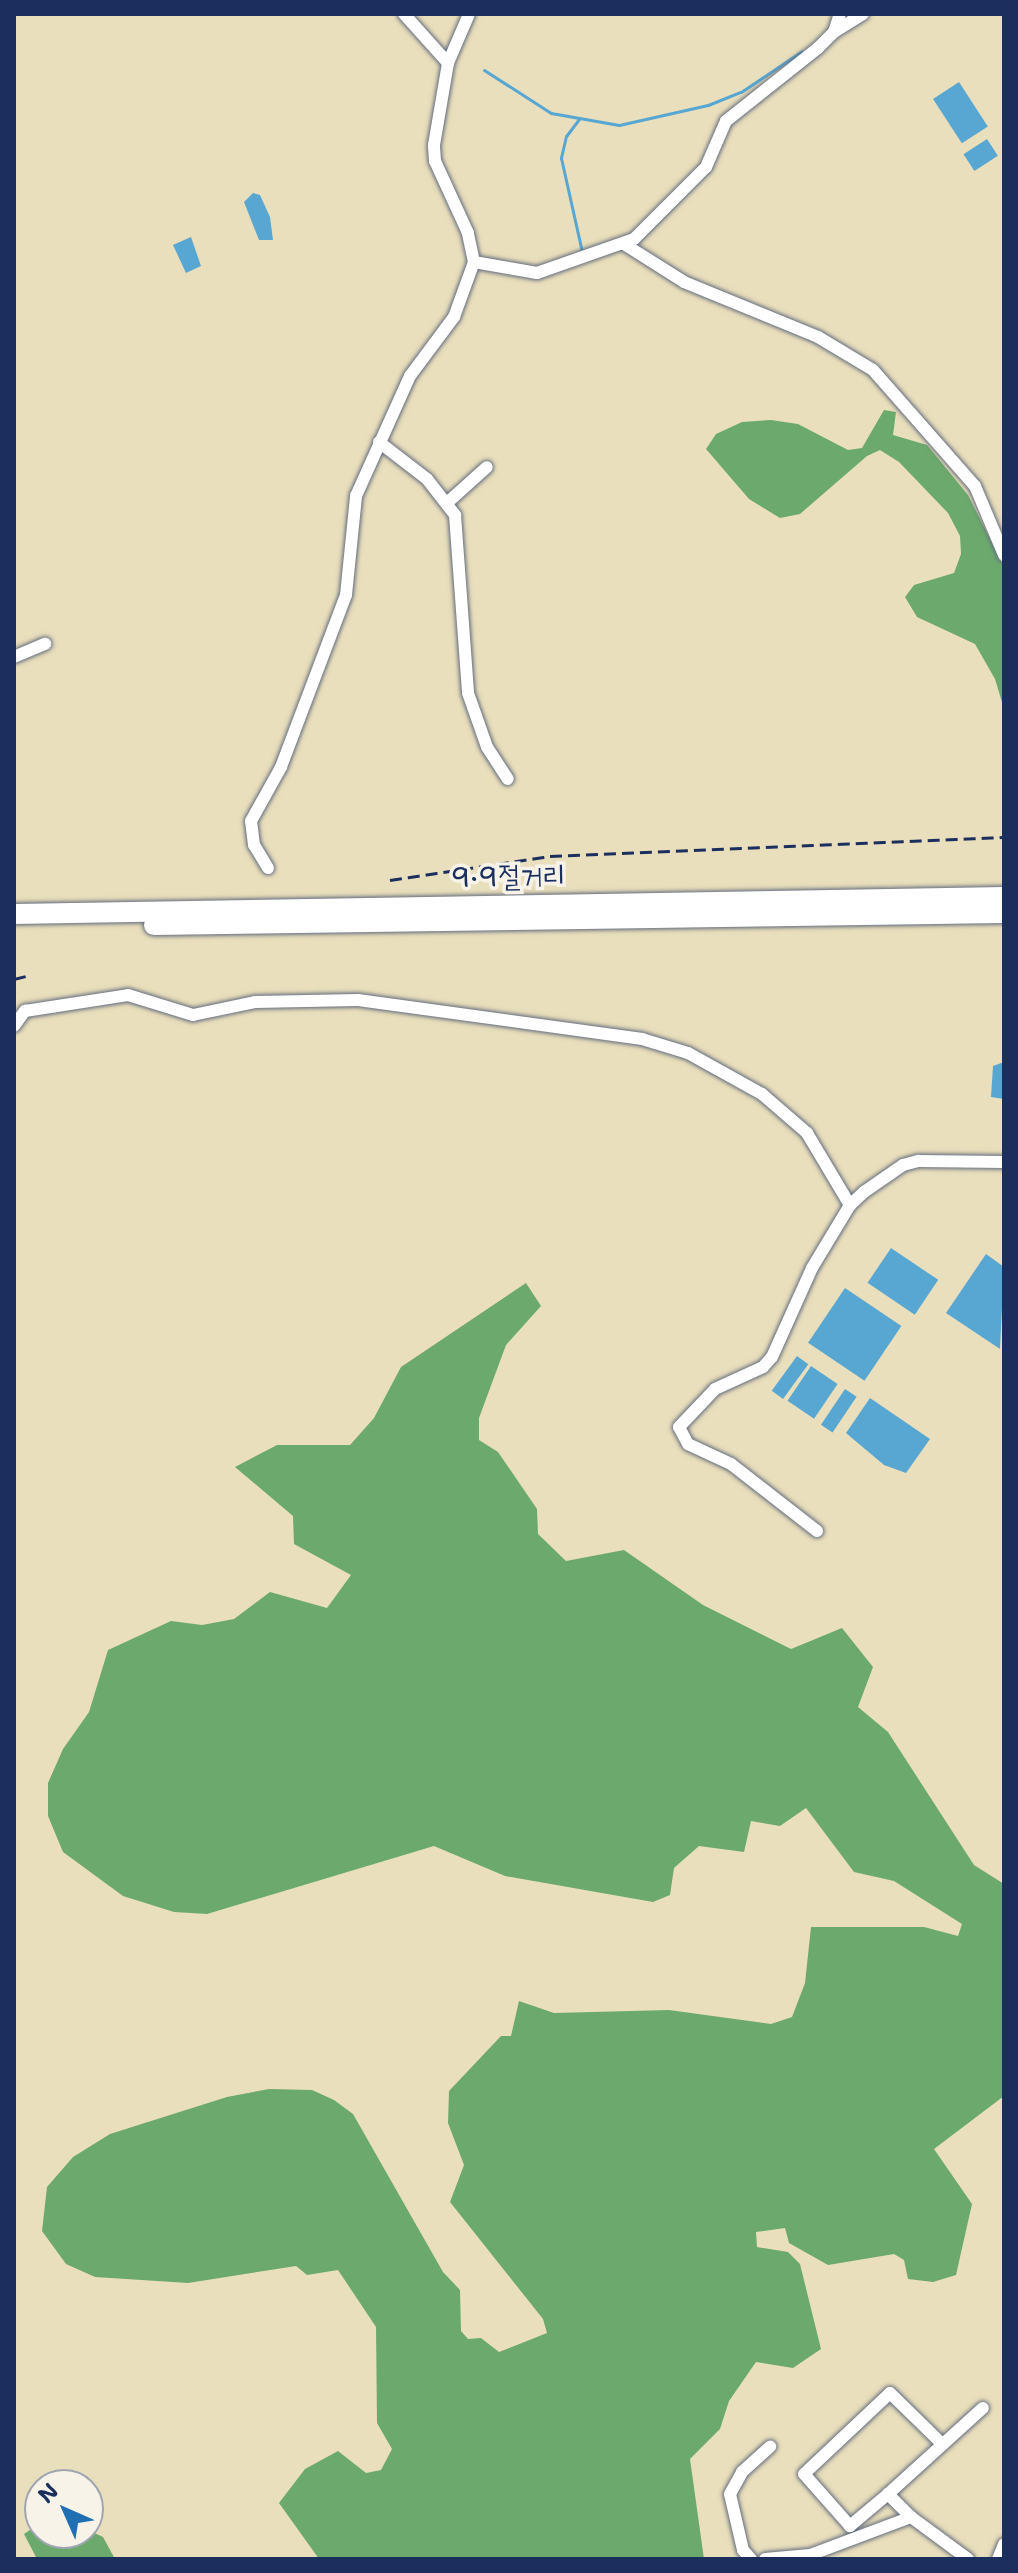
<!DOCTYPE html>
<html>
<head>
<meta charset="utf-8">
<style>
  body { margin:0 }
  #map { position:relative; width:1018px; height:2573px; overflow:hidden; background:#eadfbc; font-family:"Shantell Sans","Poor Story",sans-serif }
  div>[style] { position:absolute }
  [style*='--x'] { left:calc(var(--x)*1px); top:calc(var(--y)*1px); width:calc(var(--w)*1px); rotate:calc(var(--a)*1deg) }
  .forest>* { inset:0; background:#6baa6c }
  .water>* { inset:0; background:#58a7d2; transform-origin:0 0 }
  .stream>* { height:3px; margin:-1.5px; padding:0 1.5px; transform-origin:1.5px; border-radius:1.5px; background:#58a7d2 }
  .roads { filter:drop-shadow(0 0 2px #636d7f) drop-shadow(0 0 2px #636d7f) }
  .minor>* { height:12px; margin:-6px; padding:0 6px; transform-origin:6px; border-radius:6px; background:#fff }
  .trunk>* { height:20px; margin:-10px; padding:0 10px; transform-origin:10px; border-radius:10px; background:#fff }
  .rail>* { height:3px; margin-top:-1.5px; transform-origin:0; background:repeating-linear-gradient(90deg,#1b2f5e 0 12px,transparent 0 18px) }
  span { translate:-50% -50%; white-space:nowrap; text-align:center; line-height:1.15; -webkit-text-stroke:7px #f7f3e8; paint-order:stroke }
  .street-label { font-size:28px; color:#1b2f5e }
  .frame { position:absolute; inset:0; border:16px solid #1b2f5e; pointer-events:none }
  .north { position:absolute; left:24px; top:2469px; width:80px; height:80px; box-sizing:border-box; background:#f7f3e8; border:2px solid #9fa5b1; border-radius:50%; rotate:315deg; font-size:22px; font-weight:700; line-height:32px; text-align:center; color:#1b2f5e }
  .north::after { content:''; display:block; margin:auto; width:28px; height:36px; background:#1f6fb2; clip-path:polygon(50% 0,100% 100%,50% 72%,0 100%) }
</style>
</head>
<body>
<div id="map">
  <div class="forest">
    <i style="clip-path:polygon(884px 410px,896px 412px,893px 435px,927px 445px,968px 495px,1004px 567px,1004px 709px,995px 679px,975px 644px,917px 617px,905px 597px,914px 585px,954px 573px,961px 554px,960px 536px,948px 513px,899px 462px,880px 450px,867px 456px,800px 514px,780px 518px,749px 499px,706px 449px,716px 434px,742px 422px,771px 420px,798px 424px,848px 450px,862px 448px)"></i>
    <i style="clip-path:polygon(526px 1283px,541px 1306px,506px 1345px,479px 1418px,479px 1440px,498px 1452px,537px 1509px,538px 1534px,566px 1561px,624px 1550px,703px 1605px,791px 1649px,842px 1628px,873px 1667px,858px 1707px,888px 1732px,974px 1865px,1004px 1884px,1004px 2096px,934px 2149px,972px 2204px,956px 2275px,933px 2282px,908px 2279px,904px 2260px,894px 2254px,828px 2265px,789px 2243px,785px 2228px,756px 2232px,757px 2247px,788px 2252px,800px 2264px,821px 2349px,793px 2368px,756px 2362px,729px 2401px,720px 2429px,690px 2459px,704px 2559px,319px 2559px,279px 2503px,305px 2469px,338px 2451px,366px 2473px,381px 2470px,392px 2449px,377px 2423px,376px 2327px,338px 2270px,307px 2275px,296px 2266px,188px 2283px,95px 2277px,66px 2264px,42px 2231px,47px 2187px,73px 2157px,110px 2134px,227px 2097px,269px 2089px,312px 2090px,334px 2100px,353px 2114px,443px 2272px,460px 2290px,461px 2331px,468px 2339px,481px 2338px,499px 2352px,547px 2333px,543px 2319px,450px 2202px,464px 2165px,448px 2123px,449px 2091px,501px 2036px,511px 2036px,519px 2001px,554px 2013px,669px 2010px,771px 2024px,792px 2017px,805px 1983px,811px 1927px,924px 1927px,958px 1936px,962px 1924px,894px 1881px,854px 1872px,806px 1808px,780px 1826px,751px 1821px,744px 1852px,699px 1846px,674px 1868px,670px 1895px,653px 1902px,505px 1876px,434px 1846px,207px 1914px,174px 1912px,123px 1896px,63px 1852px,48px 1816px,48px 1783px,63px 1749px,89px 1712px,108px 1650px,171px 1621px,202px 1625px,234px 1619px,270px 1592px,327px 1608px,351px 1575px,294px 1544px,293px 1516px,235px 1467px,277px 1445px,350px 1445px,374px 1418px,401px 1367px)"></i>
    <i style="clip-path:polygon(40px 2523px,40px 2533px,88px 2530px,103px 2537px,115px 2559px,37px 2559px,24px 2534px)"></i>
  </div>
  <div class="water">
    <i style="left:959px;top:82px;width:53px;height:31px;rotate:57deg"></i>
    <i style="left:987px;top:139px;width:20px;height:28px;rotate:57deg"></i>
    <i style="clip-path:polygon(253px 193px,260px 195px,270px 217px,273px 240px,259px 240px,244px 202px)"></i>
    <i style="clip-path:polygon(191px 237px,201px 266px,186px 273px,173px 245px)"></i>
    <i style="clip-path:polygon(1004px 1062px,1004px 1099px,991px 1097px,993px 1066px)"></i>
    <i style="left:891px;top:1248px;width:57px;height:42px;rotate:34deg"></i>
    <i style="clip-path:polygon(986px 1254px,1004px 1267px,1000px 1349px,946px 1313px)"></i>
    <i style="left:845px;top:1288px;width:68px;height:66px;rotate:34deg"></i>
    <i style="left:797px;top:1356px;width:14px;height:43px;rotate:36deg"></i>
    <i style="left:811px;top:1366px;width:32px;height:42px;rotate:34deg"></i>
    <i style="left:845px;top:1389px;width:14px;height:43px;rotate:34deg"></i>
    <i style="clip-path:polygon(870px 1398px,930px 1439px,906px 1473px,884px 1465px,846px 1433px)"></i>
  </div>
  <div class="stream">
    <i style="--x:484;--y:70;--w:80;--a:32.7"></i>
    <i style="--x:551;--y:113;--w:69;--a:10"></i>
    <i style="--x:619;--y:125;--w:91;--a:-12.7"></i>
    <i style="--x:708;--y:105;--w:35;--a:-22"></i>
    <i style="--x:741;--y:92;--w:73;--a:-33.9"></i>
    <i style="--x:579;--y:119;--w:21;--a:127"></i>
    <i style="--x:566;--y:136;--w:23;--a:103"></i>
    <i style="--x:561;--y:158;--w:96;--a:77.4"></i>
  </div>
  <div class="roads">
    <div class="minor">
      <i style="--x:404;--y:14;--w:66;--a:48.1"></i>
      <i style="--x:834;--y:32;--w:34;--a:-32"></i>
      <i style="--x:624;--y:244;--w:71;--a:32.3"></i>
      <i style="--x:684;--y:282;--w:145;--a:22.3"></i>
      <i style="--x:818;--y:337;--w:64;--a:31"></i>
      <i style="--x:873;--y:370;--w:154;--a:48.7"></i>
      <i style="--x:975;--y:486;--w:75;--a:67.2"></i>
      <i style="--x:474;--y:262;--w:64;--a:9.9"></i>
      <i style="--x:537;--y:273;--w:103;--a:-19.3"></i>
      <i style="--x:634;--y:239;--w:102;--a:-45"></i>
      <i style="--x:706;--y:167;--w:50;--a:-66.5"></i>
      <i style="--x:726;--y:121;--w:117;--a:-38.4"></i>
      <i style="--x:818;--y:48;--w:23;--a:-45"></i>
      <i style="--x:834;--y:32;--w:19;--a:-72"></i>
      <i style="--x:379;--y:442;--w:61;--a:37.6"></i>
      <i style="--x:427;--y:479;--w:46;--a:52.1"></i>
      <i style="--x:455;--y:515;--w:178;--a:85.8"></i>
      <i style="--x:468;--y:693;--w:57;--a:70.6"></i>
      <i style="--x:487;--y:747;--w:38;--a:57"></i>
      <i style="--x:448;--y:502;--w:52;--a:-41.9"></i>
      <i style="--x:14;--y:657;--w:34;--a:-23"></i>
      <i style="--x:268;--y:868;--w:27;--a:-121"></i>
      <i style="--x:254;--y:845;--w:24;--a:-97"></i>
      <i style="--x:251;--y:821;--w:62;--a:-60.9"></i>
      <i style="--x:281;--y:767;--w:184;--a:-69.3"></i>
      <i style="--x:346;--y:595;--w:100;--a:-84.2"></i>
      <i style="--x:356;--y:496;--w:132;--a:-65.8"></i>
      <i style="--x:410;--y:376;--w:74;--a:-53.3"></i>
      <i style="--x:454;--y:317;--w:59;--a:-70"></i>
      <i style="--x:474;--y:262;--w:30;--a:-102"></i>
      <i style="--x:468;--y:233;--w:79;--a:-114.6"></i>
      <i style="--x:435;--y:161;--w:16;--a:-94"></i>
      <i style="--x:434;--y:145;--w:83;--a:-80.3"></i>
      <i style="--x:448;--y:63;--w:53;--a:-66.8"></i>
      <i style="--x:14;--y:1026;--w:19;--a:-54"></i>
      <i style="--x:25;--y:1011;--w:104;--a:-8.8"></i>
      <i style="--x:128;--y:995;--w:68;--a:17.1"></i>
      <i style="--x:193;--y:1015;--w:63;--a:-11.8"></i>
      <i style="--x:255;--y:1002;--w:103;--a:-1.1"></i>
      <i style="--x:358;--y:1000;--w:287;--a:7.8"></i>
      <i style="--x:642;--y:1039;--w:48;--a:16.9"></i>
      <i style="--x:688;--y:1053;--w:85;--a:29"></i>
      <i style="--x:762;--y:1094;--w:60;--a:40.9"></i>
      <i style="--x:807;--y:1133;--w:84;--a:59.2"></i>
      <i style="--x:817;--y:1531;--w:109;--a:-142.1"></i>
      <i style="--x:731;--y:1464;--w:47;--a:-155.1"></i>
      <i style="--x:688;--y:1444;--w:19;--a:-118"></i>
      <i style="--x:679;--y:1427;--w:52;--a:-46.5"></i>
      <i style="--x:715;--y:1389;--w:53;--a:-24.6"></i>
      <i style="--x:763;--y:1367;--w:13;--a:-48"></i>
      <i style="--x:772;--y:1357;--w:98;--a:-65.8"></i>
      <i style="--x:812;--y:1268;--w:74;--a:-58.9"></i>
      <i style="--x:850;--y:1205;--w:19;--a:-43"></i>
      <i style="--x:864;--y:1192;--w:47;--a:-34.7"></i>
      <i style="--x:903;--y:1165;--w:16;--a:-15"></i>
      <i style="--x:918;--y:1161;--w:86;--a:0.7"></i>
      <i style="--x:888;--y:2494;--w:128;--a:-42.2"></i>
      <i style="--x:911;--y:2517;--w:33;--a:-135"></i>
      <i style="--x:888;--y:2494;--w:50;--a:139.9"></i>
      <i style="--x:850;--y:2526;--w:69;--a:-131.5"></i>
      <i style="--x:804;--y:2474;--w:118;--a:-43.3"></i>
      <i style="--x:890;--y:2393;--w:73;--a:44.4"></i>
      <i style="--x:751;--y:2559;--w:12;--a:-132"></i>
      <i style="--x:743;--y:2550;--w:57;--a:-103.1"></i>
      <i style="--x:730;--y:2494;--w:25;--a:-61"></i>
      <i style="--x:742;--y:2472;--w:38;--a:-42"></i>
      <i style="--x:765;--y:2559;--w:45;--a:-5.1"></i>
      <i style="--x:810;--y:2555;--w:108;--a:-20.6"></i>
      <i style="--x:911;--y:2517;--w:71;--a:36.4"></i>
      <i style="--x:998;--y:2559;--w:16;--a:-68"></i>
    </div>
    <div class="trunk">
      <i style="--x:14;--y:914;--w:990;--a:-0.98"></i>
      <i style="--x:154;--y:925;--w:850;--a:-0.81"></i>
    </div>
  </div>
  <div class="rail">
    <i style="--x:390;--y:880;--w:162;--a:-8.5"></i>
    <i style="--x:550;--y:856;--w:454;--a:-2.4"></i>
    <i style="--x:14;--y:979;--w:12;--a:-14"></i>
  </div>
  <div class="street-label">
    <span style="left:508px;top:876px;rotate:-1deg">9·9절거리</span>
  </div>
  <div class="frame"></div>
  <div class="north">N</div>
</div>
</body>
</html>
